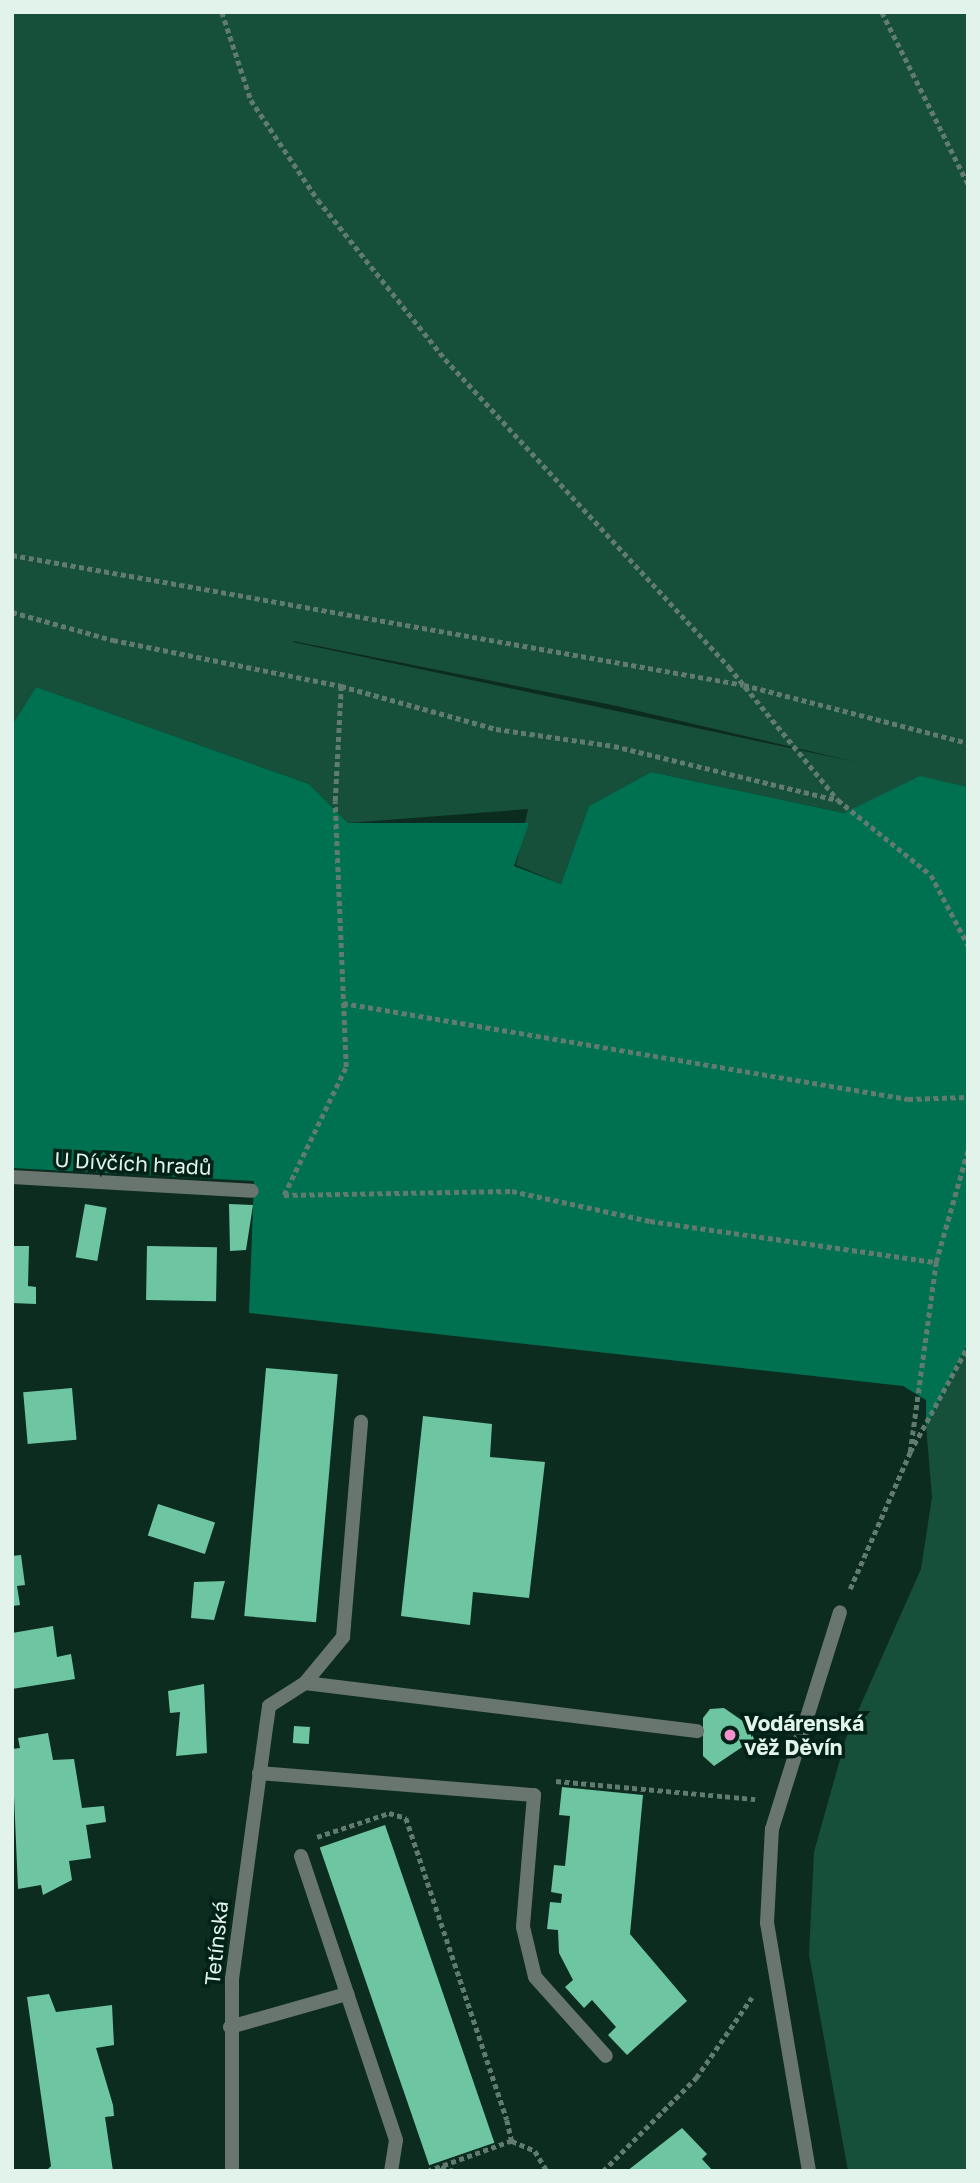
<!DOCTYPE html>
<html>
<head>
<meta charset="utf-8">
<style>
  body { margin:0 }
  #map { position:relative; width:980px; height:2183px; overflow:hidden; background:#0d2c20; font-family:"Golos Text",sans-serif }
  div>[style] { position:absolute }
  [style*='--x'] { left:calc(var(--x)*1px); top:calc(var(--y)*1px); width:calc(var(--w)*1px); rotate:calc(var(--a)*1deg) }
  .green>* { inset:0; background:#164f3a }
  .forest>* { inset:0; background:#007150 }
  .building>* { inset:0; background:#6dc6a1; transform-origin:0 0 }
  .path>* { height:4.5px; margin-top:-2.25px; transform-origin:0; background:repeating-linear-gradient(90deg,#617b70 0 5px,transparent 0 8.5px) }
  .service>* { height:14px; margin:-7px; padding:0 7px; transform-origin:7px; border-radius:7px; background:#697670 }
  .minor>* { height:14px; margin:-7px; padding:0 7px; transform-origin:7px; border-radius:7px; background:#697670 }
  .dots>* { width:19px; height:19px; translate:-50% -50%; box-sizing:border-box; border:4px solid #032217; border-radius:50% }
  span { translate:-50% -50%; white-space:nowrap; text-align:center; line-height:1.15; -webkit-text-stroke:7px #032217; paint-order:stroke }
  .street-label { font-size:21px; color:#e1f3ea }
  .poi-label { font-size:21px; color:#e1f3ea; font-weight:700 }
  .left { translate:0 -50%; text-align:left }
  .frame { position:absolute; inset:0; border:14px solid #e1f3ea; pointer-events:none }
</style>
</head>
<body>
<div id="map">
  <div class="green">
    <i style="clip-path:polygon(evenodd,12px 12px,968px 12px,968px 787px,926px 778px,844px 813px,651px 772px,589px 806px,561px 884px,516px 865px,528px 809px,348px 823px,309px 784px,36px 687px,12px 725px,12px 12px,293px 641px,617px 706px,856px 762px,293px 642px,293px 641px)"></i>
    <i style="clip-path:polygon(968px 1344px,968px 2171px,848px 2171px,809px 1955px,814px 1852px,846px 1738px,921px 1569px,932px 1497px,926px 1426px)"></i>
  </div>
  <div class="forest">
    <i style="clip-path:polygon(36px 687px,309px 784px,348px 823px,529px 823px,514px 866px,561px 884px,589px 806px,651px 772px,844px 813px,920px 776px,968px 787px,968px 1343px,926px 1426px,926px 1400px,903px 1386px,249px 1313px,254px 1181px,12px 1168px,12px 725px)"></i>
  </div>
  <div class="building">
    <i style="left:85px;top:1204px;width:22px;height:54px;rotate:10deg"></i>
    <i style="clip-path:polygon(229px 1204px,253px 1205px,246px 1250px,230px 1251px)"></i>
    <i style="clip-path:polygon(12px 1246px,29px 1246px,28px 1286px,36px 1287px,36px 1304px,12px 1303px)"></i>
    <i style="left:147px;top:1246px;width:70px;height:54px;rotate:1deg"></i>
    <i style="left:266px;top:1368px;width:72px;height:249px;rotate:5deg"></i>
    <i style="left:72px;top:1388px;width:52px;height:49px;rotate:85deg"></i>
    <i style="clip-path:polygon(423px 1416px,492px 1424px,490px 1457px,545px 1462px,529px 1598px,473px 1592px,470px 1625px,401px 1616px)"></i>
    <i style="left:158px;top:1504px;width:60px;height:33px;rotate:18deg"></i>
    <i style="clip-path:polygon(21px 1555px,25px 1585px,17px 1586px,20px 1605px,12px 1606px,12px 1556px)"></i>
    <i style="clip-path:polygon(225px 1581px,214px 1620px,191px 1618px,194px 1582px)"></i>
    <i style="clip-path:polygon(53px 1626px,57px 1657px,71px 1654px,75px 1679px,12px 1689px,12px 1633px)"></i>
    <i style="clip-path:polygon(204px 1684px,207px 1753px,176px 1756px,180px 1712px,170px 1713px,168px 1691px)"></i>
    <i style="clip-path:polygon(724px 1708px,750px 1726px,754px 1739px,714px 1766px,703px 1756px,703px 1718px,710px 1709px)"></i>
    <i style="left:294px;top:1726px;width:16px;height:17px;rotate:4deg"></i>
    <i style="clip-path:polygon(48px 1733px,53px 1760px,74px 1759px,82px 1808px,104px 1806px,106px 1822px,86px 1825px,91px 1858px,69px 1861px,72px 1880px,43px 1895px,41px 1885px,18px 1889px,12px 1749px,20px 1748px,18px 1738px)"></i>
    <i style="clip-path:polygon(562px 1787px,643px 1795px,630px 1934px,687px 2001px,627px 2055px,608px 2035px,616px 2027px,592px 2000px,584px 2008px,565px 1987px,573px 1980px,559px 1953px,558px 1930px,547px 1929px,550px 1902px,561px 1903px,562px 1894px,551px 1892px,554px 1865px,565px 1866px,570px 1816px,559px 1815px)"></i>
    <i style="left:385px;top:1825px;width:336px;height:69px;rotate:71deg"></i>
    <i style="clip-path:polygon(49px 1994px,56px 2012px,112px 2005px,114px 2045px,96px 2048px,113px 2105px,114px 2116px,105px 2117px,113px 2171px,46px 2171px,51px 2166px,27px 1997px)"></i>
    <i style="clip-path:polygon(682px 2128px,707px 2154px,702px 2159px,713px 2171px,627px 2171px)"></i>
  </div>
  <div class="path">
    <i style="--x:222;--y:12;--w:93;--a:71.8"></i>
    <i style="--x:251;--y:100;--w:120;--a:56.2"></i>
    <i style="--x:318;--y:200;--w:203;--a:51.4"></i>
    <i style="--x:445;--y:359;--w:419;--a:47.3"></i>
    <i style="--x:729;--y:667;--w:172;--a:50.7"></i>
    <i style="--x:882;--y:12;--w:192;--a:63.4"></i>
    <i style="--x:12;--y:555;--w:743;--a:10.07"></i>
    <i style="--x:744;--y:685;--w:231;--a:14.5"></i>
    <i style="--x:12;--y:612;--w:105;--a:15.5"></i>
    <i style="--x:113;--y:640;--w:233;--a:11.4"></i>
    <i style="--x:341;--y:686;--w:161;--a:15.5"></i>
    <i style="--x:496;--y:729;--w:119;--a:8.2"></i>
    <i style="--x:614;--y:746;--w:230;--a:13.6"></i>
    <i style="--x:838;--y:800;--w:119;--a:38.9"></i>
    <i style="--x:931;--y:875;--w:79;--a:62.1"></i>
    <i style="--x:343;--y:1003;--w:573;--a:9.64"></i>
    <i style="--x:908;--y:1099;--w:60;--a:-1.9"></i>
    <i style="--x:284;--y:1195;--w:228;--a:-1"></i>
    <i style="--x:512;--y:1191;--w:141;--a:12.3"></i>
    <i style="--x:650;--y:1221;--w:289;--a:8.2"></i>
    <i style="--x:284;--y:1195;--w:142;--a:-64.2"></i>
    <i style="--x:346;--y:1067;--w:266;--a:-92.4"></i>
    <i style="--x:335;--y:801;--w:115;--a:-87"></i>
    <i style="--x:910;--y:1452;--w:192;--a:-82.2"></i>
    <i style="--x:936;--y:1262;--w:116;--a:-74.1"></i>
    <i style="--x:850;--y:1589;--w:150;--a:-66.3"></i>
    <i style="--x:910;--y:1452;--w:121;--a:-61.3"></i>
    <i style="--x:556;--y:1781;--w:200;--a:5.2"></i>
    <i style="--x:317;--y:1837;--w:76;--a:-18.4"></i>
    <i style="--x:389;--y:1813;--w:18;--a:16"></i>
    <i style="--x:406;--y:1818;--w:318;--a:71.5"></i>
    <i style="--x:507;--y:2120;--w:22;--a:77"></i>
    <i style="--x:512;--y:2141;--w:88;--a:160.1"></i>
    <i style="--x:512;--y:2141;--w:25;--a:23"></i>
    <i style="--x:535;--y:2151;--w:23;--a:59"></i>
    <i style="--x:441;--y:2167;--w:14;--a:17"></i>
    <i style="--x:603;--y:2171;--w:132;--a:-45"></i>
    <i style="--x:696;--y:2078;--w:98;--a:-55.3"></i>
  </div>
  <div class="service">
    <i style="--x:305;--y:1683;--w:395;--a:7"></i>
    <i style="--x:267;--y:1721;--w:15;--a:-82"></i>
    <i style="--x:269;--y:1706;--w:43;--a:-32.6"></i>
    <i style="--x:305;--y:1683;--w:60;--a:-50.4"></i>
    <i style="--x:343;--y:1637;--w:216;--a:-85.2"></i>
    <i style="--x:259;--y:1773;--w:276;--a:4.6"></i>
    <i style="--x:534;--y:1795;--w:132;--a:94.8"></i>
    <i style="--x:523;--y:1927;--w:51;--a:76.5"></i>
    <i style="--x:535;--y:1977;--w:106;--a:48.1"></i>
    <i style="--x:301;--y:1856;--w:299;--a:71.5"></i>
    <i style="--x:396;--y:2140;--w:31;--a:99"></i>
    <i style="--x:230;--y:2027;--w:122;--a:-15.8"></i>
    <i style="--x:809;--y:2171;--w:252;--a:-99.6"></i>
    <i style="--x:767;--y:1923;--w:94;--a:-87"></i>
    <i style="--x:772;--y:1829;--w:227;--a:-72.6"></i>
  </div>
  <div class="minor">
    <i style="--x:12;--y:1177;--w:240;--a:3.3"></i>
    <i style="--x:232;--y:2171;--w:192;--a:-90"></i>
    <i style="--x:232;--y:1979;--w:260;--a:-82.3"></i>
  </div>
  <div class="dots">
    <i style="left:730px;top:1735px;background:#f790cd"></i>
  </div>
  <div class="street-label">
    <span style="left:133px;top:1163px;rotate:3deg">U Dívčích hradů</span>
    <span style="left:216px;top:1943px;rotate:-84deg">Tetínská</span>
  </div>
  <div class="poi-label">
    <span class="left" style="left:744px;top:1735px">Vodárenská<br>věž Děvín</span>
  </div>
  <div class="frame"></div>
</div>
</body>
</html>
